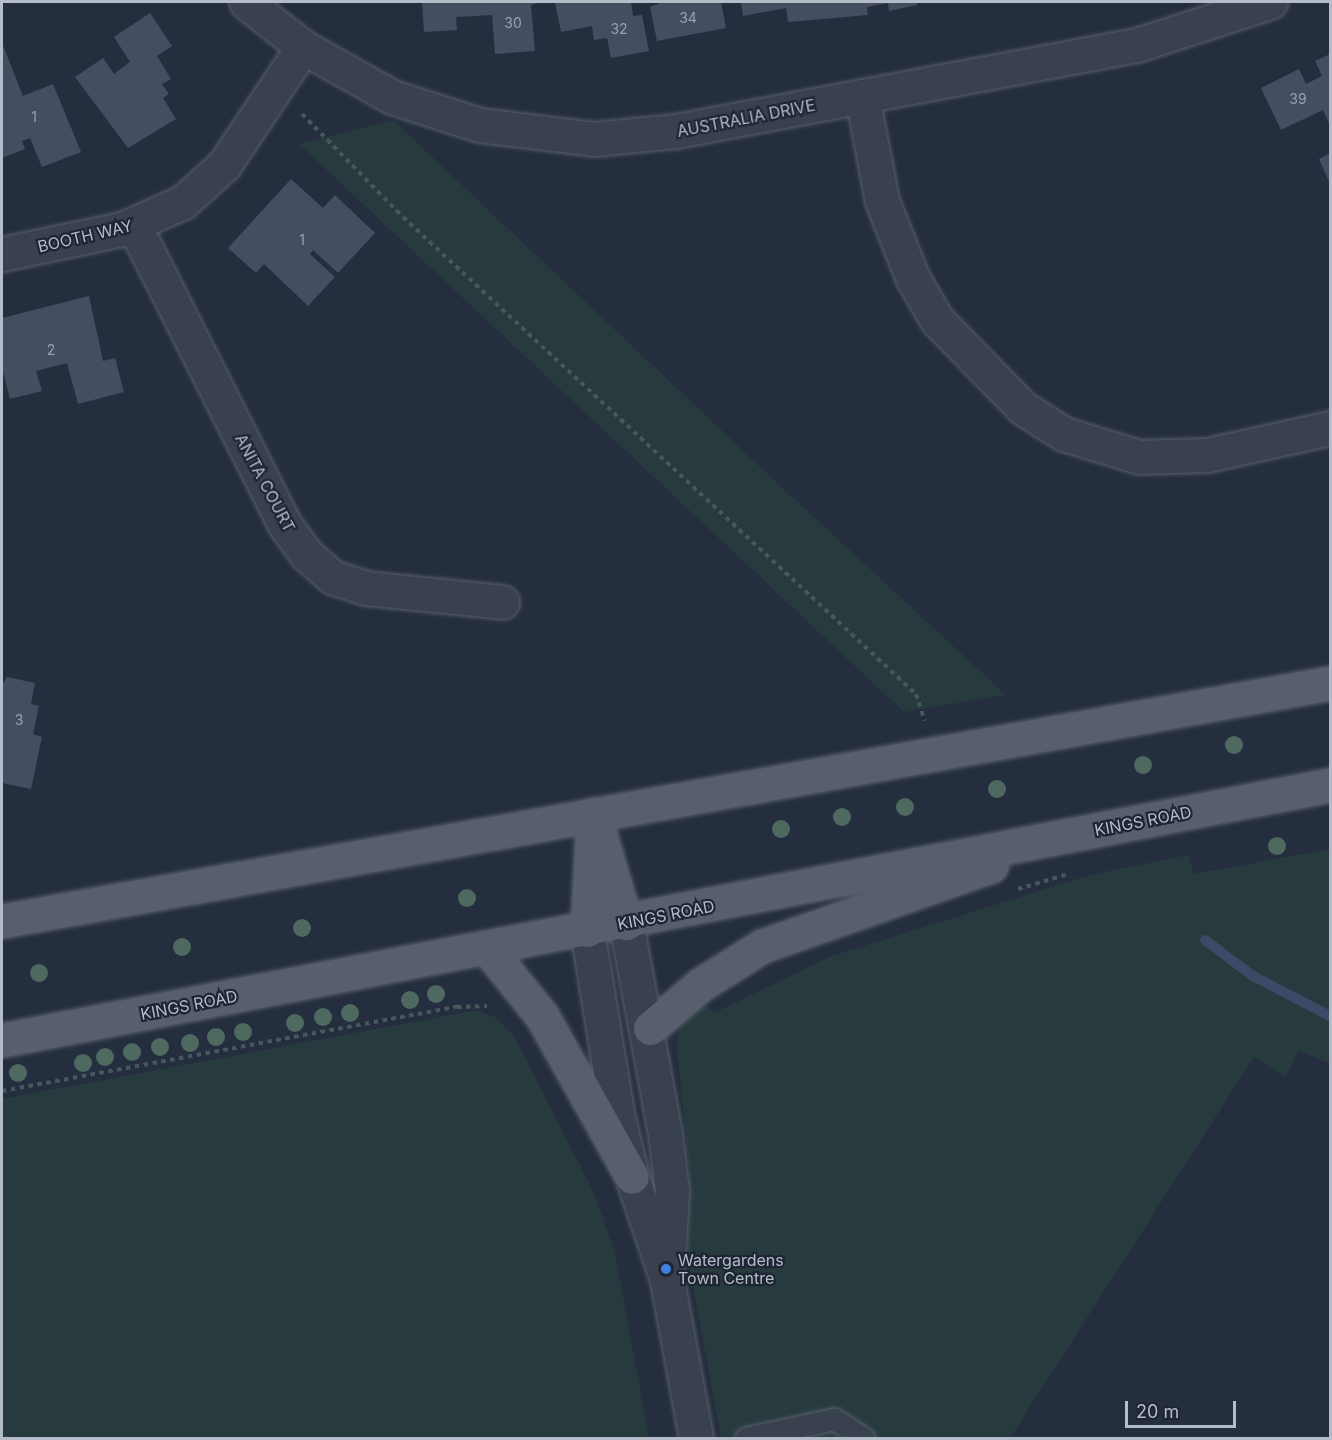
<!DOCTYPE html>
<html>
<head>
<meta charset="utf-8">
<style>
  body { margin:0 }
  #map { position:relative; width:1332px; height:1440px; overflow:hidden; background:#252e3e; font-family:Inter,sans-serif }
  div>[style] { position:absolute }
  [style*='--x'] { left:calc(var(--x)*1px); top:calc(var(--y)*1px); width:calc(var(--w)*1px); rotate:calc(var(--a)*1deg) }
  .green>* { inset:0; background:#273b3f }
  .stream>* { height:10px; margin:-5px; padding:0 5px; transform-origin:5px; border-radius:5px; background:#3b4a67 }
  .building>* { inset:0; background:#444e60 }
  .path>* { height:4px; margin-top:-2px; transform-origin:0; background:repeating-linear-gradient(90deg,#45585c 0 4.5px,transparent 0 9px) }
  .roads { filter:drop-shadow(0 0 2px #575e6c) drop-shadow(0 0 2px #575e6c) }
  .lane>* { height:21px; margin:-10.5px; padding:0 10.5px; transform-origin:10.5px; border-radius:10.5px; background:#39404e }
  .street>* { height:33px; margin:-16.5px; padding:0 16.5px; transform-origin:16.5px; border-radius:16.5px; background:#39404e }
  .primary>* { height:33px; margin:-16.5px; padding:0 16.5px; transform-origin:16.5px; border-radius:16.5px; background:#575f6e }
  .trees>* { width:18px; height:18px; margin:-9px; border-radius:50%; background:#4d6960 }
  .dots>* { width:16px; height:16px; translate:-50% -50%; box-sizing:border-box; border:3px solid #1e2533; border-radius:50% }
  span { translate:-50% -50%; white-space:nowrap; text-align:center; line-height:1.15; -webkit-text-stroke:4.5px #1e2533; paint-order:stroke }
  .number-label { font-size:14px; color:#99a0af }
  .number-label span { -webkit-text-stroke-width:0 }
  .street-label { font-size:16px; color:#b5bcc9 }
  .poi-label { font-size:16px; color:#b5bcc9 }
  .left { translate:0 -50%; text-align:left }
  .frame { position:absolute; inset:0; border:3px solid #b5bcc9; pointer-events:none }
  .scale { position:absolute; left:1125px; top:1401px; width:111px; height:27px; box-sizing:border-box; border:3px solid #b5bcc9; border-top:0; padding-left:8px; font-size:18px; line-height:21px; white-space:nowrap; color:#b5bcc9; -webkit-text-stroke:4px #1e2533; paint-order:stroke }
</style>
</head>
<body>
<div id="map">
  <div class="green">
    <i style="clip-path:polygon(393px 120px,775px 481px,1006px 695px,904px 712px,299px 144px)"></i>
    <i style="clip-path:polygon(1330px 849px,1330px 1064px,1298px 1050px,1286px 1077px,1254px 1057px,1010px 1438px,721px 1438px,688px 1260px,689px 1169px,677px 1049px,679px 1029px,702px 1000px,714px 1013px,829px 957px,1090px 875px,1188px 855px,1194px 874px)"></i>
    <i style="clip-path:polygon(477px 1010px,497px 1018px,514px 1036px,594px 1193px,615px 1253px,649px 1438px,2px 1438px,2px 1099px)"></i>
  </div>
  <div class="stream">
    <i style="--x:1205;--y:940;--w:60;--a:36.9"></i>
    <i style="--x:1253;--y:976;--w:87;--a:27.5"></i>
  </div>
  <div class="building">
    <i style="clip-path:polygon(422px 2px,540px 2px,531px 5px,535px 51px,495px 54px,492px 15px,456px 17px,457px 30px,424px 32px)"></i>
    <i style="clip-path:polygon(555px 2px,631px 2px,633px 16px,642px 15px,649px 51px,611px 58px,607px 38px,594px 40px,592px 26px,561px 32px)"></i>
    <i style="clip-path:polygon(663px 2px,721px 2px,726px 28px,657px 41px,650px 7px)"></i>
    <i style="clip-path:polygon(741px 2px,917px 2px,917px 5px,889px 11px,888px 3px,867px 7px,868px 15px,788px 22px,786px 8px,743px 16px)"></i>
    <i style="clip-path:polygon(150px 13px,172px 46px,157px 56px,171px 79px,162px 84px,169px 94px,163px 98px,176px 119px,128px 148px,75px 77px,103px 58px,114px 74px,130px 62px,114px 37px)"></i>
    <i style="clip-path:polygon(2px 43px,23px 96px,53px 84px,81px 152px,42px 167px,30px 138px,22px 141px,25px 149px,2px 158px)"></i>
    <i style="clip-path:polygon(1330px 54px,1330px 125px,1323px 110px,1281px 130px,1261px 88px,1299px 69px,1306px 84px,1322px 76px,1315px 61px)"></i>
    <i style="clip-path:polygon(1330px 153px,1330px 184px,1319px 159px)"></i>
    <i style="clip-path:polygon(291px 179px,323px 208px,335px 195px,375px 233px,338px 273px,313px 250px,310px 254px,335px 277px,308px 306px,264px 264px,256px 273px,228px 248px)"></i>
    <i style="clip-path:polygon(89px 296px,103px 361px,115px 358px,124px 392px,78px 404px,67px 363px,36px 371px,42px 391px,10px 399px,2px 368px,2px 318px)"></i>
    <i style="clip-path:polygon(7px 677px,35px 683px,31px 704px,39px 706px,33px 734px,42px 737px,31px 789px,2px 783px,2px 685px)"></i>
  </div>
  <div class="path">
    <i style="--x:302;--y:114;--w:144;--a:45.6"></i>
    <i style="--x:403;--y:217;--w:700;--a:42.92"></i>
    <i style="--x:916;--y:694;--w:28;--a:72"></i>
    <i style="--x:1018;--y:889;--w:52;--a:-16.7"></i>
    <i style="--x:2;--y:1091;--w:463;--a:-10.5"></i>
    <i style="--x:457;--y:1007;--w:30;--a:-2"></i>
  </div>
  <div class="roads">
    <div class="lane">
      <i style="--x:746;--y:1438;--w:90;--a:-12.2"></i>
      <i style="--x:834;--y:1419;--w:35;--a:33"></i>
    </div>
    <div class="street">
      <i style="--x:246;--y:2;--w:73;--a:38.3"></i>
      <i style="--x:303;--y:47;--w:102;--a:29.3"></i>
      <i style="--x:392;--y:97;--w:91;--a:17.8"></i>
      <i style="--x:479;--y:125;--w:116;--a:6.9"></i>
      <i style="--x:594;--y:139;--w:82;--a:-5.6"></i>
      <i style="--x:676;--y:131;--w:469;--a:-10.6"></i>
      <i style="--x:1137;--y:45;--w:140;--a:-17.9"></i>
      <i style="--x:862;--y:96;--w:107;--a:79.2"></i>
      <i style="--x:882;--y:201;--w:84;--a:68.3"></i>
      <i style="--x:913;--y:279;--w:48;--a:59.7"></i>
      <i style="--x:937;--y:320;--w:123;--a:45.7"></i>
      <i style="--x:1023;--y:408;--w:49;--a:32.4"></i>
      <i style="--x:1064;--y:434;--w:78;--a:17"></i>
      <i style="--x:1139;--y:457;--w:68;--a:-1.7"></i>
      <i style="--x:1207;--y:455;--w:126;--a:-12.4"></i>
      <i style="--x:134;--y:225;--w:336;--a:63.3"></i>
      <i style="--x:285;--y:525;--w:37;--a:54"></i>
      <i style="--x:307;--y:555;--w:33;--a:41"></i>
      <i style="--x:332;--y:577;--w:35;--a:18"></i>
      <i style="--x:365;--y:588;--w:138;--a:5.8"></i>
      <i style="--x:2;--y:254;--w:123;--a:-11.8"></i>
      <i style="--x:122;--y:229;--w:67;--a:-23.9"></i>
      <i style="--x:183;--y:202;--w:55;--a:-42.1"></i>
      <i style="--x:224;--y:165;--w:142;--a:-56.2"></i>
      <i style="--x:626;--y:923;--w:215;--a:79.5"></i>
      <i style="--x:665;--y:1134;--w:57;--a:83"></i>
      <i style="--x:672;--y:1191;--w:72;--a:93.2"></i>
      <i style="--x:587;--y:930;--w:185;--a:80.7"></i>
      <i style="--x:617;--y:1113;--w:66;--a:76.8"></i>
      <i style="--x:632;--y:1177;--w:109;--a:71.2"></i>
      <i style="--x:667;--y:1280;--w:161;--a:79.6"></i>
    </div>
    <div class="primary">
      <i style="--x:600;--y:835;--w:92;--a:73.5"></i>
      <i style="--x:2;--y:921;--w:1349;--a:-10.16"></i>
      <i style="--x:587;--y:930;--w:116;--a:-87"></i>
      <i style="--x:488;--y:949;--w:86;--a:51.1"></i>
      <i style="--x:542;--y:1016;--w:184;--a:60.8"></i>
      <i style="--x:650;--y:1028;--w:66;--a:-40.7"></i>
      <i style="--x:700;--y:985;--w:73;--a:-32.2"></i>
      <i style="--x:762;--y:946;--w:243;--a:-19.3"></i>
      <i style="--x:2;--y:1040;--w:1352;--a:-10.87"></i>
    </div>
  </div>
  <div class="trees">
    <i style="left:1234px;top:745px"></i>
    <i style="left:1143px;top:765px"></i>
    <i style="left:997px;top:789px"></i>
    <i style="left:905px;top:807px"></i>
    <i style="left:842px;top:817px"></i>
    <i style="left:781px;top:829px"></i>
    <i style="left:1277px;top:846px"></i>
    <i style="left:467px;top:898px"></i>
    <i style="left:302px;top:928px"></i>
    <i style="left:182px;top:947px"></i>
    <i style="left:39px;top:973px"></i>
    <i style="left:436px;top:994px"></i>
    <i style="left:410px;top:1000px"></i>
    <i style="left:350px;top:1013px"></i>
    <i style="left:323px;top:1017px"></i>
    <i style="left:295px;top:1023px"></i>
    <i style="left:243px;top:1032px"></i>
    <i style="left:216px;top:1037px"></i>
    <i style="left:190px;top:1043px"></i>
    <i style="left:160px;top:1047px"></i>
    <i style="left:132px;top:1052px"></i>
    <i style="left:105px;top:1057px"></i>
    <i style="left:83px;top:1063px"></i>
    <i style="left:18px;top:1073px"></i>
  </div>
  <div class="dots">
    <i style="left:666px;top:1269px;background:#3f7fe0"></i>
  </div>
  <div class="number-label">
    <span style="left:688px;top:18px">34</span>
    <span style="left:513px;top:23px">30</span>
    <span style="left:619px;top:29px">32</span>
    <span style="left:1298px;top:99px">39</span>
    <span style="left:34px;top:117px">1</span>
    <span style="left:302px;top:240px">1</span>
    <span style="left:51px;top:350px">2</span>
    <span style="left:19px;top:720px">3</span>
  </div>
  <div class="street-label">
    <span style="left:746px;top:118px;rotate:-11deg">AUSTRALIA DRIVE</span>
    <span style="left:85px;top:236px;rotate:-13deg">BOOTH WAY</span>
    <span style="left:265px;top:483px;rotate:62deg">ANITA COURT</span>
    <span style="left:1143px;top:821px;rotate:-11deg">KINGS ROAD</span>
    <span style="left:666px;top:915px;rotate:-11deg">KINGS ROAD</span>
    <span style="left:189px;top:1005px;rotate:-11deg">KINGS ROAD</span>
  </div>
  <div class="poi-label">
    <span class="left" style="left:678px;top:1269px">Watergardens<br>Town Centre</span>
  </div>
  <div class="frame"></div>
  <div class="scale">20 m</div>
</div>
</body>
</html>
